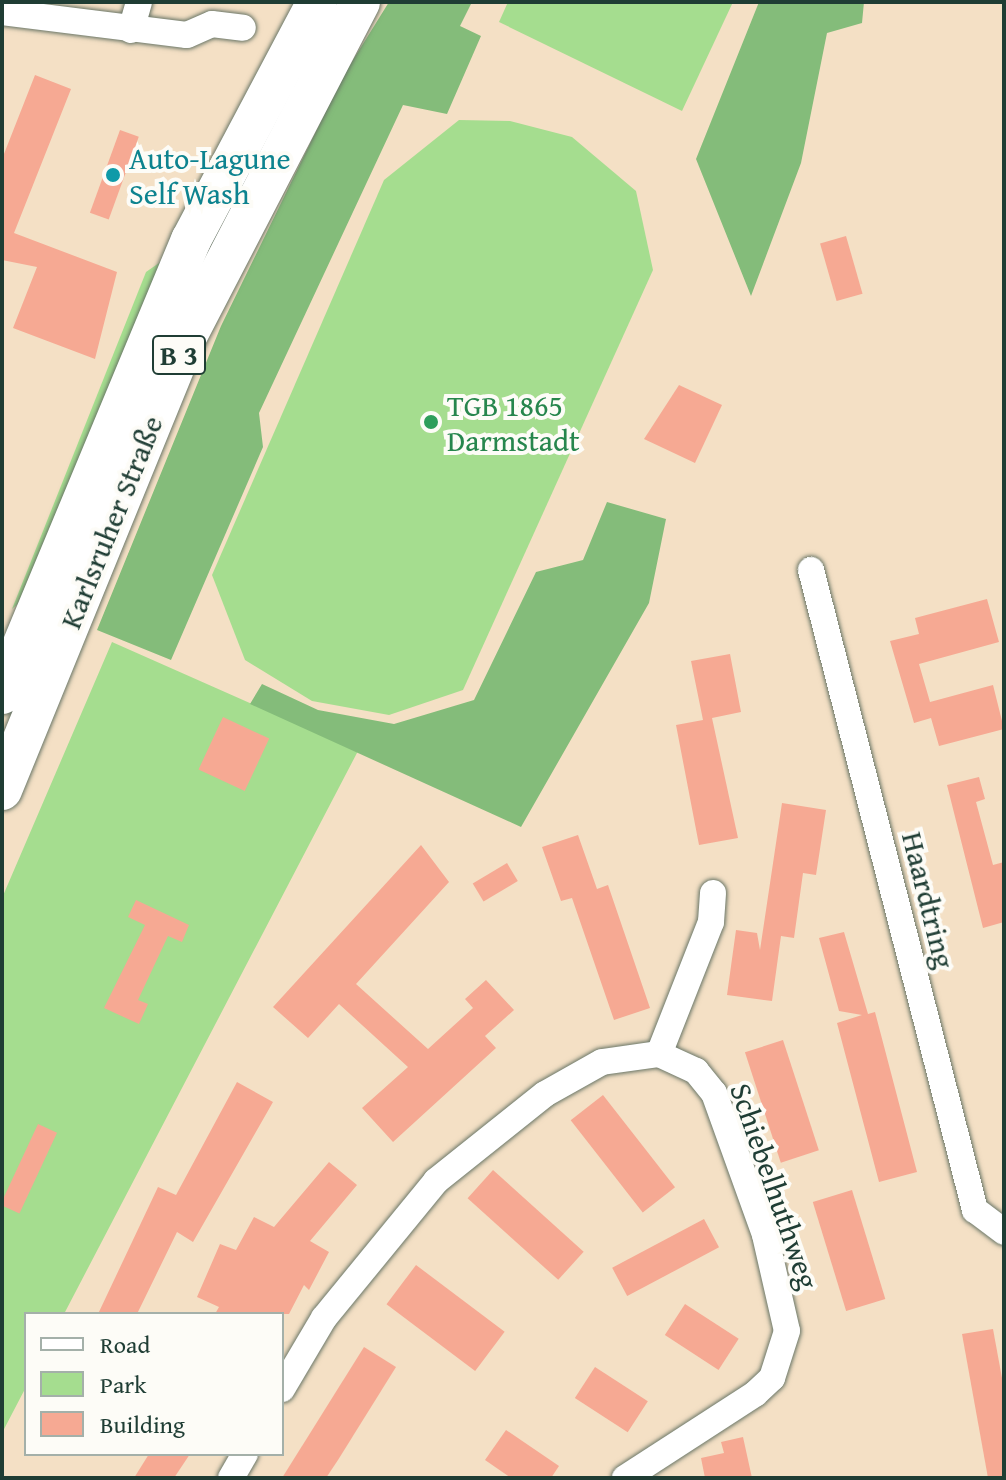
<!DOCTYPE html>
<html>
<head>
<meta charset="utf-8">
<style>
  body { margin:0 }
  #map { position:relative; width:1006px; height:1480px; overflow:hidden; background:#f4e0c5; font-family:"Gentium Book Plus",serif }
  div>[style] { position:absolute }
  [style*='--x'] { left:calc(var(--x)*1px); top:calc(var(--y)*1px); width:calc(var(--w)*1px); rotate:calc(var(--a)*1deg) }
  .green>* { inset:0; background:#a5dd8f }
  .forest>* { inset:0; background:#84bc7a }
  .building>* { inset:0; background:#f6a993; transform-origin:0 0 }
  .roads { filter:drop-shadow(0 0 2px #6a7667) drop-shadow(0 0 2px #6a7667) }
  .street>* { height:26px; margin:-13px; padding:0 13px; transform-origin:13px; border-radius:13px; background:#fff }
  .primary>* { height:40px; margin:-20px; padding:0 20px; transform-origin:20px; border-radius:20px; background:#fff }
  .dots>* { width:22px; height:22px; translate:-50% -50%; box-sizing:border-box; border:4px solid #fdfcf7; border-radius:50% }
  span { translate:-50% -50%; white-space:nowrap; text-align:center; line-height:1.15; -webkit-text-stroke:8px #fdfcf7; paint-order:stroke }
  .shield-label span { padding:2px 6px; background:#fdfcf7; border:2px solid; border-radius:6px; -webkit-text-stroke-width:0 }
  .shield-label { font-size:28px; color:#1f3d34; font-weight:700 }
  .culture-label { font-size:30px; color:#0d838f }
  .left { translate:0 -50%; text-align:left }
  .leisure-label { font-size:30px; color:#27864d }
  .street-label { font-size:30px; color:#1f3d34 }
  .frame { position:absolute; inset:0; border:4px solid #1f3d34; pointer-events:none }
  .legend { position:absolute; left:24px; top:1312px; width:260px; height:144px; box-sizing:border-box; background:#fdfcf7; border:2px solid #a4b0a9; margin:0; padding:10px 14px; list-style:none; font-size:24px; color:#1f3d34 }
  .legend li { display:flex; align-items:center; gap:16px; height:40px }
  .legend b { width:40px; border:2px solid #a4b0a9 }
</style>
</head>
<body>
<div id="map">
  <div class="green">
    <i style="clip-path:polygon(508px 2px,733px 2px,682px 111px,499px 22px)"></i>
    <i style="clip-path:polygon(459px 120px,510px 121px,572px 137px,636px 191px,653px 270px,463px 690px,389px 715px,312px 701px,245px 660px,212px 575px,384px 180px)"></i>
    <i style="clip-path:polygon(169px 256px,19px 603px,12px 609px,146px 272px)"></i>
    <i style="clip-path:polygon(112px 642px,358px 751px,64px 1314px,26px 1314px,26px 1387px,2px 1433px,2px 898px)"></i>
  </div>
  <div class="forest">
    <i style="clip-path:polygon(389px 2px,472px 2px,460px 26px,481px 36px,447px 114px,403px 105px,259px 413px,263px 447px,171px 660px,97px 630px,221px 326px,343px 76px)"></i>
    <i style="clip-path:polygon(759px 2px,864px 2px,862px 23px,827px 33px,801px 163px,751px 296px,696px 159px)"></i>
    <i style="clip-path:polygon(607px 502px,666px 519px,649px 603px,521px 827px,250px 704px,262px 684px,318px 710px,394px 724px,474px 700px,536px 572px,583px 560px)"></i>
  </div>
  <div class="building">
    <i style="clip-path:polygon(35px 75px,71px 89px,14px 233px,117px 272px,95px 359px,13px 328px,37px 267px,2px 260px,2px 159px)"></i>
    <i style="left:120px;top:130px;width:20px;height:88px;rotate:20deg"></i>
    <i style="left:846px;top:236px;width:60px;height:27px;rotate:74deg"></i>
    <i style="clip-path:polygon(679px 385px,722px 405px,695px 463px,644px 439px)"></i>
    <i style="clip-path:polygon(987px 599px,999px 642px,919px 664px,930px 702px,993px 685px,1004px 729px,939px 746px,931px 718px,914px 723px,890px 641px,919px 634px,915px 618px)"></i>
    <i style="clip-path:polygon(730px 654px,741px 712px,712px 718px,738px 838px,699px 845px,676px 725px,703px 720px,691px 661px)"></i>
    <i style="left:223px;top:717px;width:51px;height:58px;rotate:25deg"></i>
    <i style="clip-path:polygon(979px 777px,985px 799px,976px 802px,993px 865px,1004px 862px,1004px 922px,983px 928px,947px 785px)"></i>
    <i style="clip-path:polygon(782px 803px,826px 810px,816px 875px,803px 873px,794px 938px,781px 936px,772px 1001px,727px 995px,736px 930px,757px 933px,760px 950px)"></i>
    <i style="clip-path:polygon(578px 835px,597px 889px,608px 885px,650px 1008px,614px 1020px,572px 898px,561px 901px,542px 847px)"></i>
    <i style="clip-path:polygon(421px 845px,449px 882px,356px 984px,428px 1049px,473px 1008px,465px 999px,486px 980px,514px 1010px,485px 1036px,496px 1048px,393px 1142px,362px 1108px,408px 1067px,339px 1004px,308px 1038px,273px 1007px)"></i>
    <i style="left:507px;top:863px;width:21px;height:40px;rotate:59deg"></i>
    <i style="clip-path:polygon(136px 900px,189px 925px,182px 942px,168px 936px,138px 1000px,148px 1004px,139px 1024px,104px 1008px,145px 925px,128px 917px)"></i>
    <i style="clip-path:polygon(844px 932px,868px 1014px,875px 1012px,917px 1172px,879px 1182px,837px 1023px,862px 1015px,839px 1011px,819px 938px)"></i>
    <i style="left:783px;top:1040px;width:116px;height:40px;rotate:72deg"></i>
    <i style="clip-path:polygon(237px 1082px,273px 1102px,193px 1242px,177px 1232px,137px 1314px,98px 1314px,158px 1187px,176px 1195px)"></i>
    <i style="left:603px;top:1095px;width:117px;height:41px;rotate:52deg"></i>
    <i style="left:38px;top:1124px;width:21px;height:89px;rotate:25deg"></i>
    <i style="clip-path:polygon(329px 1162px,357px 1185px,310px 1241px,329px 1252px,309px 1290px,304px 1285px,289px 1314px,215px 1314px,219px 1307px,197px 1297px,220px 1244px,236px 1250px,254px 1217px,274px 1227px)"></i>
    <i style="left:493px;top:1170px;width:122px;height:38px;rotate:42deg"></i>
    <i style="left:852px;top:1190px;width:114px;height:41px;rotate:73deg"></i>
    <i style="left:704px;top:1219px;width:32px;height:104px;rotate:62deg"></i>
    <i style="left:416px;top:1265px;width:111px;height:49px;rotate:37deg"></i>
    <i style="left:685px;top:1304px;width:64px;height:37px;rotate:33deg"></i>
    <i style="clip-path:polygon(993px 1329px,1004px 1389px,1004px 1478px,988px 1478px,962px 1334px)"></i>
    <i style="clip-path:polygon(364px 1347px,396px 1367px,338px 1460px,326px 1478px,282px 1478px)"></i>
    <i style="left:595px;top:1367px;width:63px;height:37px;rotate:33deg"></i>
    <i style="clip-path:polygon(506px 1430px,559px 1466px,551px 1478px,511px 1478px,485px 1460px)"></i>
    <i style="clip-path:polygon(743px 1437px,752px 1478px,705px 1478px,701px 1458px,724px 1453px,721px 1442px)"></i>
    <i style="clip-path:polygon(149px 1454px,190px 1454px,174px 1478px,134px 1478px)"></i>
  </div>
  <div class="roads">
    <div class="street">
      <i style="--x:2;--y:12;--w:186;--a:7.1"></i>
      <i style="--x:187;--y:35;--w:27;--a:-24"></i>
      <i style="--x:212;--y:24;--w:31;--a:7"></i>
      <i style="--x:131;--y:30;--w:29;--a:-74"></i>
      <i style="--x:811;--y:570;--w:661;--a:75.63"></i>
      <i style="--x:975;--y:1210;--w:36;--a:37"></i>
      <i style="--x:659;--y:1054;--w:142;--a:-68.5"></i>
      <i style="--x:711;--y:922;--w:29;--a:-86"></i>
      <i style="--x:282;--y:1389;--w:82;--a:-59.4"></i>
      <i style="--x:324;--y:1318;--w:177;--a:-50.7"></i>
      <i style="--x:436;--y:1181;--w:139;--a:-38.6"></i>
      <i style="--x:545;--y:1094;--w:65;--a:-29.3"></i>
      <i style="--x:602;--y:1062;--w:58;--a:-8"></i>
      <i style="--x:659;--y:1054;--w:41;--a:24.7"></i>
      <i style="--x:696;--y:1071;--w:28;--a:51"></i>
      <i style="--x:714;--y:1093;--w:151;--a:70.2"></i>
      <i style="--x:765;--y:1235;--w:98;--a:77.1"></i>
      <i style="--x:787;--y:1331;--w:49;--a:107.7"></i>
      <i style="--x:772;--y:1378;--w:23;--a:137"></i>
      <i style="--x:755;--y:1394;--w:155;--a:147.1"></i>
      <i style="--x:231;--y:1478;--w:28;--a:-60"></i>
    </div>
    <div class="primary">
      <i style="--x:2;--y:694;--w:492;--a:-67.4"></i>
      <i style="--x:191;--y:240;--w:269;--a:-62.1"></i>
      <i style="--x:2;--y:790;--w:488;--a:-67.8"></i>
      <i style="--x:186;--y:338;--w:378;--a:-62.6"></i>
    </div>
  </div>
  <div class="dots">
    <i style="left:113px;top:175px;background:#0f9aa8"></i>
    <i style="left:431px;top:422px;background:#2e9e5b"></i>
  </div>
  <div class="shield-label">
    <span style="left:179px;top:355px">B 3</span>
  </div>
  <div class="culture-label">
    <span class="left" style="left:129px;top:175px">Auto-Lagune<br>Self Wash</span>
  </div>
  <div class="leisure-label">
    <span class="left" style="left:447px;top:422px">TGB 1865<br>Darmstadt</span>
  </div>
  <div class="street-label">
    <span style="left:111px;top:522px;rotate:-68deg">Karlsruher Straße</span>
    <span style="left:929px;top:900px;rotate:76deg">Haardtring</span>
    <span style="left:775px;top:1186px;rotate:71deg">Schiebelhuthweg</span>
  </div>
  <div class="frame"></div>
  <ul class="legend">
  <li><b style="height:10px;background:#fff"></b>Road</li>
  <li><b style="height:22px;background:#a5dd8f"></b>Park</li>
  <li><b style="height:22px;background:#f6a993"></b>Building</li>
  </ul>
</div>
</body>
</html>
